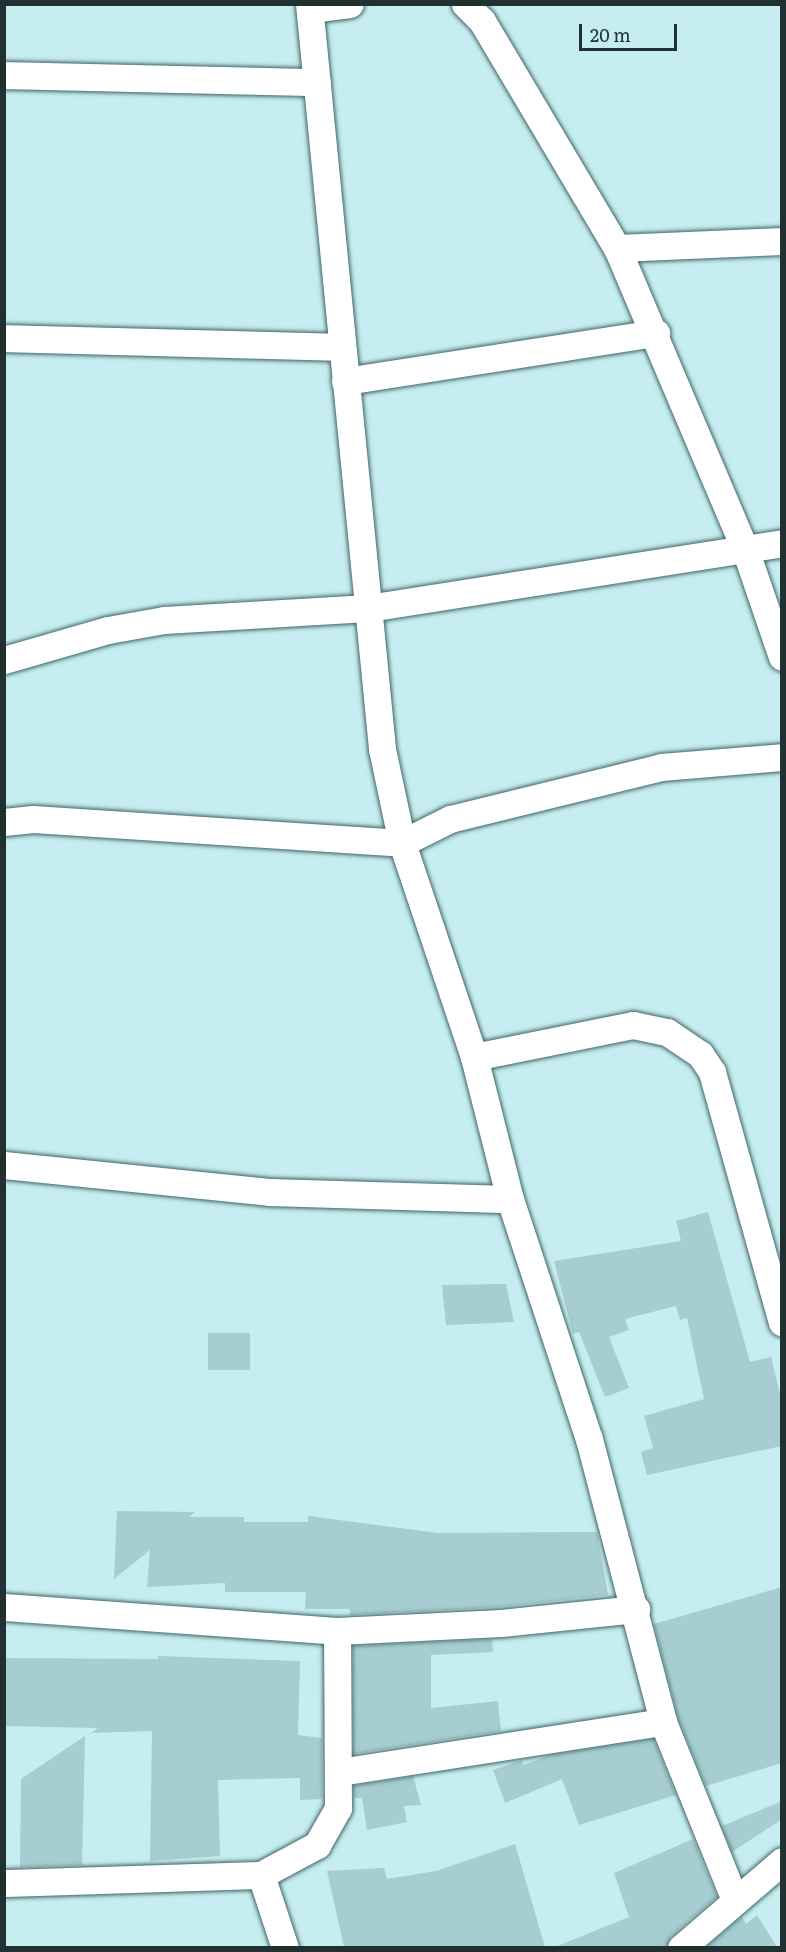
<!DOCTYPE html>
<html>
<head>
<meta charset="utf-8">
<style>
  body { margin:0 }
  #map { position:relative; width:786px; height:1952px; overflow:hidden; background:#c6eef1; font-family:Literata,serif }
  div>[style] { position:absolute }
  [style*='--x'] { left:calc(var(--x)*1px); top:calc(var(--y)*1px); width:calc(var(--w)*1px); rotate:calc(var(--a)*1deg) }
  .building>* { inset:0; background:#a6cdd0; transform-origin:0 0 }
  .roads { filter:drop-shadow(0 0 2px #406568) drop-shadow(0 0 2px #406568) }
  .street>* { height:27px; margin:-13.5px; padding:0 13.5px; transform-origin:13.5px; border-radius:13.5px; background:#fff }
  span { translate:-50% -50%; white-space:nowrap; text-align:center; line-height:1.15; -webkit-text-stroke:5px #c6eef1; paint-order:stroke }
  .frame { position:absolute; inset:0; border:6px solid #213132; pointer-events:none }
  .scale { position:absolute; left:579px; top:24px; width:98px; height:27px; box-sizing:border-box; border:3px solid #213132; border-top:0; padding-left:8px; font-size:18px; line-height:21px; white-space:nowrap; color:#213132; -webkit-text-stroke:4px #c6eef1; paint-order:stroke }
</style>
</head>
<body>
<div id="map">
  <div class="building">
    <i style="clip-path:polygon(708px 1212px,750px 1362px,771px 1357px,782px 1402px,782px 1446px,647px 1475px,641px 1452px,653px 1448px,644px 1416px,704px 1399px,687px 1318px,680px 1320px,676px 1306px,625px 1319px,629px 1330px,609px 1337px,629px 1388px,605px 1397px,579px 1332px,573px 1334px,554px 1261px,681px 1241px,676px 1221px)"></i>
    <i style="clip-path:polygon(506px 1284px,514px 1322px,446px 1325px,442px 1285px)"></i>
    <i style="left:208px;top:1333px;width:42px;height:37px"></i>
    <i style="clip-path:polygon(117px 1511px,195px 1512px,189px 1517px,244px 1517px,244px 1522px,308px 1522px,308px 1516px,438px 1533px,597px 1532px,608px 1595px,500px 1607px,350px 1615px,350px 1609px,305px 1609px,306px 1592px,225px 1592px,225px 1583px,147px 1587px,150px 1550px,114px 1579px)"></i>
    <i style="clip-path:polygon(782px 1587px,782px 1763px,706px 1786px,678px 1717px,654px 1624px)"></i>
    <i style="clip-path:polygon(492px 1639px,493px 1652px,431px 1655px,431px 1708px,498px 1701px,501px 1731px,353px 1754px,353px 1646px)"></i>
    <i style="clip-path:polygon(158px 1656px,300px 1661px,298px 1735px,322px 1738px,322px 1799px,300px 1800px,300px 1778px,218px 1780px,220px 1856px,150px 1861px,152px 1731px,91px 1733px,98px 1728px,4px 1726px,4px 1658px,158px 1659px)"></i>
    <i style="clip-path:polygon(85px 1736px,82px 1865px,20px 1867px,21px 1779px)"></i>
    <i style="clip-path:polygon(653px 1739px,676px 1795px,579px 1825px,562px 1779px,505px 1803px,493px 1770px,522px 1760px,523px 1765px,550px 1755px)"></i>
    <i style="clip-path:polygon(413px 1776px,421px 1805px,404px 1806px,407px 1822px,367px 1830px,362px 1798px,354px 1798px,354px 1786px)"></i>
    <i style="clip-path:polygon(782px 1801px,782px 1819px,732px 1852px,722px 1826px)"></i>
    <i style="clip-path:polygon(693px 1839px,717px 1897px,671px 1936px,666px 1947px,555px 1947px,629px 1917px,614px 1873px)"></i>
    <i style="clip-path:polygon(515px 1844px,545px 1947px,344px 1947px,327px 1871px,384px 1868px,387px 1879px,436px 1871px)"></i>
    <i style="clip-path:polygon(757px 1915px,777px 1947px,706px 1947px,742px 1917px,746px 1924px)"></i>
  </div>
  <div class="roads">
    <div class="street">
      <i style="--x:309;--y:4;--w:749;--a:84.4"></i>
      <i style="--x:382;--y:749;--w:96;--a:78"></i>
      <i style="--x:402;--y:843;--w:226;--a:71.4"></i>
      <i style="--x:474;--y:1057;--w:146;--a:75.8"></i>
      <i style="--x:510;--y:1199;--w:253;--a:71.8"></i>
      <i style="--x:589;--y:1439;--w:293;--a:75.3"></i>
      <i style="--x:663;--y:1722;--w:192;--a:68"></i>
      <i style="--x:465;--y:4;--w:24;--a:45"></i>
      <i style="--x:482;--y:21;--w:264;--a:59.3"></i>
      <i style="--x:617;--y:248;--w:327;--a:67"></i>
      <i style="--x:745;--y:549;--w:114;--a:71.1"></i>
      <i style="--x:310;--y:9;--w:40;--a:-7.1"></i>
      <i style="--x:4;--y:75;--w:313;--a:1.3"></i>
      <i style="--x:617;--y:248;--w:165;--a:-2.4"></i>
      <i style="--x:4;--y:338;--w:337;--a:1.5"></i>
      <i style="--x:345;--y:381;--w:315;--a:-8.8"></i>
      <i style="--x:4;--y:660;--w:108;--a:-16.1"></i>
      <i style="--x:108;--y:630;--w:57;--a:-10.1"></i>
      <i style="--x:164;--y:620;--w:204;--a:-3.4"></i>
      <i style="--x:368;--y:608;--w:419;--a:-8.9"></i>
      <i style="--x:4;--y:822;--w:29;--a:-6"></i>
      <i style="--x:33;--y:819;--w:370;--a:3.7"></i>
      <i style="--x:402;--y:843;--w:54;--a:-26.6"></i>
      <i style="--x:450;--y:819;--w:217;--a:-13.8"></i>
      <i style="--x:661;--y:767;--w:121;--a:-4.7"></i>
      <i style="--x:474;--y:1057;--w:162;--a:-11.4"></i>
      <i style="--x:633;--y:1025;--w:35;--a:12"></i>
      <i style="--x:667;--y:1032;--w:40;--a:34"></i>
      <i style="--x:700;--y:1054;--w:22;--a:56"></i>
      <i style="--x:712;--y:1072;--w:260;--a:74.4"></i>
      <i style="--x:4;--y:1165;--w:266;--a:5.8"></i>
      <i style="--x:269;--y:1192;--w:241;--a:1.7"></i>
      <i style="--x:4;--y:1607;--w:334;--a:4.1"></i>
      <i style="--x:339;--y:1772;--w:328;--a:-8.8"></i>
      <i style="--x:4;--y:1883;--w:257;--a:-1.8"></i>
      <i style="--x:285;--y:1948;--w:77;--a:-108.2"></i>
      <i style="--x:261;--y:1875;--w:64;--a:-28.2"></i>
      <i style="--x:317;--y:1845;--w:43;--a:-60.4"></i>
      <i style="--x:338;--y:1808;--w:177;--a:-90.3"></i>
      <i style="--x:337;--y:1631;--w:164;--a:-2.8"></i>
      <i style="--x:501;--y:1623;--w:136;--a:-5.9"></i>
      <i style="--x:681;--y:1948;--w:133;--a:-40.7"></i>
    </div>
  </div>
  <div class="frame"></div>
  <div class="scale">20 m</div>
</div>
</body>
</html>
